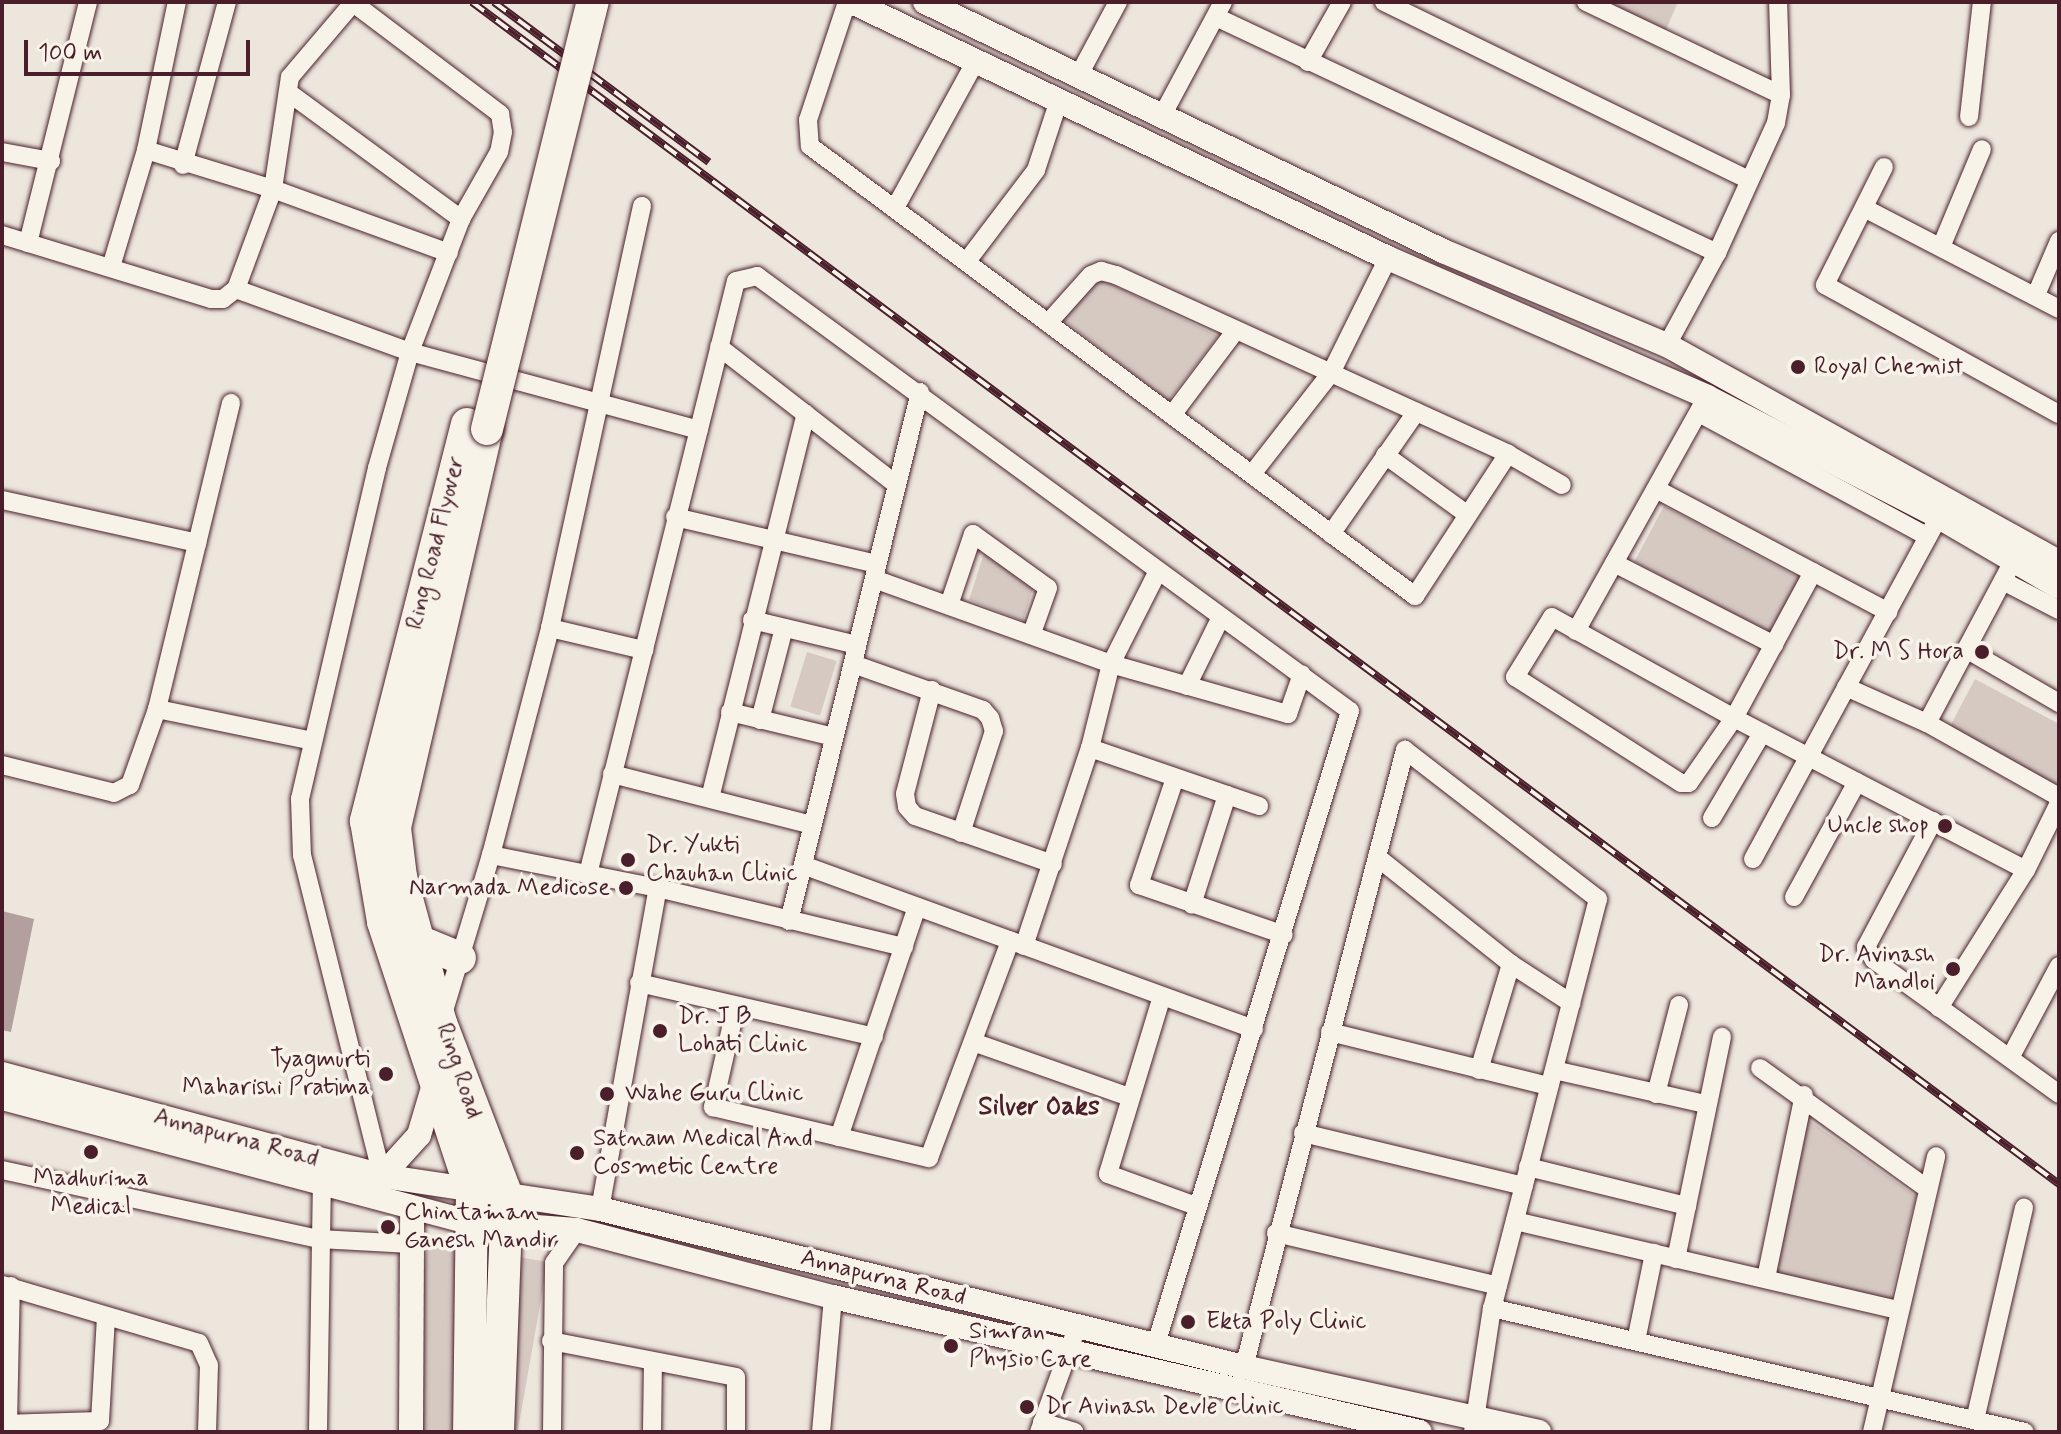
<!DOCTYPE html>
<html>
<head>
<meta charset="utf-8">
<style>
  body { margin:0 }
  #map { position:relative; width:2061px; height:1434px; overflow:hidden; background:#ece6dd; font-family:Mynerve,sans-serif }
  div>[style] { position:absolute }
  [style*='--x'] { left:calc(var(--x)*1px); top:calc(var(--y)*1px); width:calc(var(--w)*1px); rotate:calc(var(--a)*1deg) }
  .green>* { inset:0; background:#d5c9c2; transform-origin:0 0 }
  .water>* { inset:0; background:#b39f9d }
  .roads { filter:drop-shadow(0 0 2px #4a1f2b) drop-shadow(0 0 2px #4a1f2b) }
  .street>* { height:18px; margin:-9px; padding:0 9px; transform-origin:9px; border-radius:9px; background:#f7f3e8 }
  .secondary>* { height:24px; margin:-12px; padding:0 12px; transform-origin:12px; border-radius:12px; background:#f7f3e8 }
  .highway>* { height:32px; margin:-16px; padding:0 16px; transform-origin:16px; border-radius:16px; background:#f7f3e8 }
  .rail>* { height:8px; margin-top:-4px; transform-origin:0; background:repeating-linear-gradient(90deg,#f7f3e8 0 15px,#4a1f2b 0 30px); box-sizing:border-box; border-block:2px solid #4a1f2b }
  .bridges { filter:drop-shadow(0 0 2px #4a1f2b) drop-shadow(0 0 2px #4a1f2b) }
  .highway-bridge>* { height:32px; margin:-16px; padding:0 16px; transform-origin:16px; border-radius:16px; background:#f7f3e8 }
  .dots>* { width:22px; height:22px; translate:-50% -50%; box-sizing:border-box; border:4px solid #f7f3e8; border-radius:50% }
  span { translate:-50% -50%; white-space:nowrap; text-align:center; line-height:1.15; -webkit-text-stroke:7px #f7f3e8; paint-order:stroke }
  .poi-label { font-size:24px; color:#4a1f2b }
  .left { translate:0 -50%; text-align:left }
  .right { translate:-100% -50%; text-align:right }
  .street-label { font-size:24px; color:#4a1f2b }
  .neighbourhood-label { font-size:26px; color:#4a1f2b; font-weight:700 }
  .frame { position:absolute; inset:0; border:4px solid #4a1f2b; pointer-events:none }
  .scale { position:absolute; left:24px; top:40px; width:226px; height:36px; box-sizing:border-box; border:4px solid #4a1f2b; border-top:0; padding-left:10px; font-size:24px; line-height:28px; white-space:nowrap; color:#4a1f2b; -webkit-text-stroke:6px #f7f3e8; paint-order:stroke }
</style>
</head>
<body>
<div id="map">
  <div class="green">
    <i style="clip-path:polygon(1605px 2px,1678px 2px,1665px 32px)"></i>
    <i style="clip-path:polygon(1101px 279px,1218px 336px,1168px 401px,1061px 318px)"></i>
    <i style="left:1664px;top:506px;width:159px;height:63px;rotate:28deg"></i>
    <i style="clip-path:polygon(984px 553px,1033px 588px,1023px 621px,969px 600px)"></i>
    <i style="left:807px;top:652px;width:31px;height:57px;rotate:17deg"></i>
    <i style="clip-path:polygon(1975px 679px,2059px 724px,2059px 792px,1947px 732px)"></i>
    <i style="clip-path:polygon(1803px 1116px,1916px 1196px,1890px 1299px,1772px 1274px)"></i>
    <i style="clip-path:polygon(440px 1233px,457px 1255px,457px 1432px,421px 1432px,422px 1290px,428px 1239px)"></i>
    <i style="left:519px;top:1257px;width:29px;height:175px;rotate:10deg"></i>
  </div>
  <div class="water">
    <i style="clip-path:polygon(2px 911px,34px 919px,11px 1032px,2px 1030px)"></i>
  </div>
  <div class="roads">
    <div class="street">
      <i style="--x:352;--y:2;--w:186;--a:37.1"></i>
      <i style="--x:500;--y:114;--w:18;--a:81"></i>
      <i style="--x:503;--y:132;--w:20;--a:101"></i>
      <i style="--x:499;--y:152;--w:77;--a:119.6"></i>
      <i style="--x:461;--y:219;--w:142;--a:111"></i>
      <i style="--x:410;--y:352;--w:121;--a:105.9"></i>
      <i style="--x:377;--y:468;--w:340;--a:103.1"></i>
      <i style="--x:300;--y:799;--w:56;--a:88"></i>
      <i style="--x:302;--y:855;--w:331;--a:76"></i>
      <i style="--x:847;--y:2;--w:124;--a:108.3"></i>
      <i style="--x:808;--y:120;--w:26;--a:86"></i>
      <i style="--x:810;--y:146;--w:754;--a:36.64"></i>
      <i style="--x:1415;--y:596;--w:170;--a:-56.8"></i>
      <i style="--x:1384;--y:2;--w:406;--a:26"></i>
      <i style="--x:1586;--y:2;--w:216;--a:25.5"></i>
      <i style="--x:1216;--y:17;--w:554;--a:25.22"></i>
      <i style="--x:1308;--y:62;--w:69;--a:-60.5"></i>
      <i style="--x:1080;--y:73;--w:81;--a:-61.8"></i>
      <i style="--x:288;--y:92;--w:215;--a:36.3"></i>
      <i style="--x:1163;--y:114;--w:127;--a:-61.8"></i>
      <i style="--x:1969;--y:117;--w:116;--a:-83.6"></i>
      <i style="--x:146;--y:150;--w:133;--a:17.1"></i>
      <i style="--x:273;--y:189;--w:187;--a:20"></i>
      <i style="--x:2;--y:152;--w:50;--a:10.4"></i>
      <i style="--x:183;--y:165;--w:169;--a:-74.9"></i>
      <i style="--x:1884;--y:167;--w:132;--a:116.6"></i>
      <i style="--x:1825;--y:285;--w:267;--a:28.9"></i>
      <i style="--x:895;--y:208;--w:170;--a:-61.2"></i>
      <i style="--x:1866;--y:209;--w:217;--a:27.4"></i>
      <i style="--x:2;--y:235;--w:219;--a:17"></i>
      <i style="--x:211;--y:299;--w:12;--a:0"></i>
      <i style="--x:223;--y:299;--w:16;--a:-38"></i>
      <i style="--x:236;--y:289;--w:185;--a:19.9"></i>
      <i style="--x:410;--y:352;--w:299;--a:15.1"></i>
      <i style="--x:28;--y:243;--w:248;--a:-76"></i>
      <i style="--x:1941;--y:247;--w:106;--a:-67.3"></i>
      <i style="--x:967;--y:261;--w:114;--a:-52.8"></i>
      <i style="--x:1036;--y:170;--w:74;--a:-71.8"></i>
      <i style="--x:111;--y:267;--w:122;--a:-73.3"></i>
      <i style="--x:146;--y:150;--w:151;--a:-78.2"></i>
      <i style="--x:236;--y:289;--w:107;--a:-69.7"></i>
      <i style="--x:273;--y:189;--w:113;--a:-81.4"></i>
      <i style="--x:290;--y:77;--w:97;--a:-49.6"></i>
      <i style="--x:2036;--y:295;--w:59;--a:-66.9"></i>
      <i style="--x:1048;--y:323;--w:64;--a:-48.1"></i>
      <i style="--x:1091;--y:275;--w:11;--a:-22"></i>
      <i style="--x:1101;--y:271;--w:16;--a:15"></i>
      <i style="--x:1116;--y:275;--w:431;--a:24.5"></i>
      <i style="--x:1508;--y:454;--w:62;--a:29.9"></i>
      <i style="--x:1667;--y:345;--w:105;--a:-61.5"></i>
      <i style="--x:1717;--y:253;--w:143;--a:-65.6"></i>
      <i style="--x:1776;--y:123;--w:28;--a:-80"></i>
      <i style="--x:1781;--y:95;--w:93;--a:-91.8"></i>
      <i style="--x:719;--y:347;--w:225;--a:37.8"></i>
      <i style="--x:1699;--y:413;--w:260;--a:28.4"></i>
      <i style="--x:1172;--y:415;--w:106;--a:-53"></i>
      <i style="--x:1385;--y:455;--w:102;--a:35.9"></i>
      <i style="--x:1252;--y:474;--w:128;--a:-52"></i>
      <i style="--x:1331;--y:373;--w:128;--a:-63.6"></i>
      <i style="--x:1656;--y:489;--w:263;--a:27.9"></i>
      <i style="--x:2;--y:500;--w:200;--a:12.4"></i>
      <i style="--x:675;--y:517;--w:207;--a:13.1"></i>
      <i style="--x:1331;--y:534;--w:149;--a:-55.1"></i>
      <i style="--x:1614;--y:563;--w:180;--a:27.1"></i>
      <i style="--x:1813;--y:572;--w:166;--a:118.4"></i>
      <i style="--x:1734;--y:718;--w:79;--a:124.7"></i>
      <i style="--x:1689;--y:783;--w:8;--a:180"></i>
      <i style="--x:1681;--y:783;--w:197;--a:-147.4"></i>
      <i style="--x:1515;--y:677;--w:70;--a:-58.3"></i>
      <i style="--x:1552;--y:617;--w:208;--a:29"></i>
      <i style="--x:1734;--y:718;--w:329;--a:27.5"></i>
      <i style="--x:874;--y:579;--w:252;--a:19.7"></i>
      <i style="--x:1111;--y:664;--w:184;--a:15.8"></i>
      <i style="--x:1288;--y:714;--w:42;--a:-70.7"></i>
      <i style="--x:2003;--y:581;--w:63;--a:27.4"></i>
      <i style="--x:949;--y:605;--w:75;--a:-71.3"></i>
      <i style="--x:973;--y:534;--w:92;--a:35.8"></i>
      <i style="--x:1048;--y:588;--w:48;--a:109.6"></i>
      <i style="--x:752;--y:620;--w:108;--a:13.4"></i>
      <i style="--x:550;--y:628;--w:97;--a:13.2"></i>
      <i style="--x:1576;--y:631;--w:268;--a:-60.8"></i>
      <i style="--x:1966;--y:649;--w:108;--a:30.1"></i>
      <i style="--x:853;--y:664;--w:138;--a:19.5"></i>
      <i style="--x:983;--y:710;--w:11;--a:49"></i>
      <i style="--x:990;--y:718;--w:14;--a:73"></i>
      <i style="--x:994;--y:731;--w:107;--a:107.9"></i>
      <i style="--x:1187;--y:686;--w:77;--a:-63.8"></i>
      <i style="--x:1846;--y:687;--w:89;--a:24"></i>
      <i style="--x:1927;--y:723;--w:151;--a:29.3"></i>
      <i style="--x:932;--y:690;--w:107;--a:104.6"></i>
      <i style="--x:905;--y:794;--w:13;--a:81"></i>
      <i style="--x:907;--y:807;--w:12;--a:48"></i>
      <i style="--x:915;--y:816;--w:146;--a:19.2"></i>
      <i style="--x:157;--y:709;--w:159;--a:11.6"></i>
      <i style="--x:730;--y:712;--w:107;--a:13.5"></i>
      <i style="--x:760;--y:720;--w:95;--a:-75.4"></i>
      <i style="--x:1927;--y:723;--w:183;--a:-62"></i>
      <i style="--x:1090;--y:748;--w:145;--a:18.9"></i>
      <i style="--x:1227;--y:795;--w:115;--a:107.7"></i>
      <i style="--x:2;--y:765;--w:115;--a:14"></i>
      <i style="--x:114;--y:793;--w:18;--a:-27"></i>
      <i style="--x:130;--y:785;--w:81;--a:-70.4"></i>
      <i style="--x:157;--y:709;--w:315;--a:-76.4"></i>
      <i style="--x:612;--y:774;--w:206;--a:14.3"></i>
      <i style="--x:1174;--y:781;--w:110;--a:108.6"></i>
      <i style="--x:1139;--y:885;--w:153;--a:19"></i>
      <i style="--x:1227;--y:795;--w:34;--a:19"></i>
      <i style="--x:710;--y:798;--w:396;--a:-76"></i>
      <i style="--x:1712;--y:818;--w:99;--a:-59.5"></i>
      <i style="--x:1933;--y:821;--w:143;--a:118"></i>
      <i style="--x:1866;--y:947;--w:15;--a:58"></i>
      <i style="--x:1874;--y:960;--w:228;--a:35.9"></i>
      <i style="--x:491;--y:855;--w:235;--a:-75.4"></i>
      <i style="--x:550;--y:628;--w:432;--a:-77.7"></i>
      <i style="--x:1377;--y:857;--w:171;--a:38.6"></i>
      <i style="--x:1511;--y:964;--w:72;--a:33"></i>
      <i style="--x:1753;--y:859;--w:389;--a:-61.5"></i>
      <i style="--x:803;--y:865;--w:480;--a:20"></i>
      <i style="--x:588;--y:874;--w:611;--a:-75.99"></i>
      <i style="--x:736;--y:281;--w:22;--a:-13"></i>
      <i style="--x:757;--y:276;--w:735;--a:36.26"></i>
      <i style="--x:1350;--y:711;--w:662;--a:107.04"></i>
      <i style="--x:1794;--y:897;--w:131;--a:-61.3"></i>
      <i style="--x:789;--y:921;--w:545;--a:-76.09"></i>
      <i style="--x:1024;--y:946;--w:209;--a:-71.6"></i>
      <i style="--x:1090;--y:748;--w:87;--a:-76"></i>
      <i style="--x:1111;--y:664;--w:104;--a:-63.2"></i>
      <i style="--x:639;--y:983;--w:241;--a:12.9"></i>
      <i style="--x:1162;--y:996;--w:186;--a:106.9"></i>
      <i style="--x:1108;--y:1174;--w:94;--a:20"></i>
      <i style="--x:736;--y:1006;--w:104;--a:102.8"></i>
      <i style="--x:713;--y:1107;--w:222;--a:13.3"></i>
      <i style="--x:929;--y:1158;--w:232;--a:-69.5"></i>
      <i style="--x:1939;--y:1008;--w:163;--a:-57.8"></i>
      <i style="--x:2026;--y:870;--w:75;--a:-63.8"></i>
      <i style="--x:443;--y:1014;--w:166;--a:-73.2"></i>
      <i style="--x:491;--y:855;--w:170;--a:11.2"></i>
      <i style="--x:658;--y:888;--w:253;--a:13.5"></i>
      <i style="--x:1330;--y:1032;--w:226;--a:13.9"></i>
      <i style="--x:973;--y:1042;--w:165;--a:19.4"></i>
      <i style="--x:2010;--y:1058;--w:104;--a:-62"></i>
      <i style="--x:1760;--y:1068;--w:207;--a:35.8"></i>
      <i style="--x:1479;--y:1070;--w:111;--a:-73.2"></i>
      <i style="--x:1554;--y:1070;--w:155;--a:12.7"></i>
      <i style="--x:1656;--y:1094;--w:92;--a:-75.5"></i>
      <i style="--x:1303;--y:1133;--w:227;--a:13.5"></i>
      <i style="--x:839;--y:1137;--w:243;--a:-71.3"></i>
      <i style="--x:1528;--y:1167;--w:164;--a:13.8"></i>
      <i style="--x:2;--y:1170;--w:324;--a:12.3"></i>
      <i style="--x:319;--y:1239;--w:92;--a:3.1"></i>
      <i style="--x:600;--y:1209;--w:326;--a:-79.8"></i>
      <i style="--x:1515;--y:1221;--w:393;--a:13.1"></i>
      <i style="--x:1276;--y:1233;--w:228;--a:13.4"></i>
      <i style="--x:1676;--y:1259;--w:227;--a:-78.3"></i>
      <i style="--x:1766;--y:1278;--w:187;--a:-78.3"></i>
      <i style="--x:2;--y:1285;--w:205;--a:16.4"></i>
      <i style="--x:199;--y:1343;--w:24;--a:66"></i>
      <i style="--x:209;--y:1365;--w:67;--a:91.7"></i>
      <i style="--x:1492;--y:1308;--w:547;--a:13.1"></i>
      <i style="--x:551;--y:1341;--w:188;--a:11"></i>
      <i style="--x:736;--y:1377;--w:55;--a:90"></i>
      <i style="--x:1636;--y:1341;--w:90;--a:-78.4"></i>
      <i style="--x:1244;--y:1367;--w:638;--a:-75.38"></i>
      <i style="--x:1405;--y:750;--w:244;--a:37.7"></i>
      <i style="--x:1598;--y:899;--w:423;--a:104.5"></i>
      <i style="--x:1492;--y:1308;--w:125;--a:98.7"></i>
      <i style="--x:1975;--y:1420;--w:218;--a:-77"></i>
      <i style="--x:1042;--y:1422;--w:34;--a:17"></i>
      <i style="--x:2;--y:1424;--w:98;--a:-1.8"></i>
      <i style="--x:100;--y:1421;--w:103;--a:-86.7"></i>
      <i style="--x:8;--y:1424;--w:138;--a:-88.8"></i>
      <i style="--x:318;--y:1432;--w:250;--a:-89.1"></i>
      <i style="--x:552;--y:1432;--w:169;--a:-89.3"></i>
      <i style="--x:554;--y:1263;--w:40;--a:-55.1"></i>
      <i style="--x:652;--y:1432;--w:70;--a:-89.2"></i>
      <i style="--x:821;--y:1432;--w:136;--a:-84.9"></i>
      <i style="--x:1039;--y:1432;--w:114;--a:-70"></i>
      <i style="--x:1872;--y:1432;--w:283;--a:-76.9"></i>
    </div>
    <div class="secondary">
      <i style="--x:852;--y:2;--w:594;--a:25.53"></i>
      <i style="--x:1388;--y:258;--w:348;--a:23.5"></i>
      <i style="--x:1707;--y:397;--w:261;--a:27.3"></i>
      <i style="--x:1939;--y:517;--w:139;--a:30.3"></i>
      <i style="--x:925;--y:2;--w:575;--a:25.67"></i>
      <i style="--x:1443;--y:251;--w:243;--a:22.8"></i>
      <i style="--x:1667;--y:345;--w:448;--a:29"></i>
      <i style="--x:2;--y:1074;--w:393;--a:15"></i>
      <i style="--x:382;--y:1176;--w:220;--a:8.6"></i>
      <i style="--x:600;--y:1209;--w:663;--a:13.78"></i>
      <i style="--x:1244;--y:1367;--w:302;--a:12.4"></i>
      <i style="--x:2;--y:1098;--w:483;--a:14.9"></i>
      <i style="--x:469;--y:1222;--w:108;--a:4.2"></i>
      <i style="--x:577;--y:1230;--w:265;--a:14.7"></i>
      <i style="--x:833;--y:1297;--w:602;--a:12.95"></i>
      <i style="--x:382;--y:1176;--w:55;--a:-47.9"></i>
      <i style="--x:419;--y:1135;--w:56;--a:-73.5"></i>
      <i style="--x:411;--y:1432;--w:224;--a:-89.7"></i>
    </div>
    <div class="highway">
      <i style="--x:467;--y:424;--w:410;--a:104.3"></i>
      <i style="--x:366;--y:821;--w:102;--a:80.4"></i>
      <i style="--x:383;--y:922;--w:285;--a:71.8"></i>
      <i style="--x:472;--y:1193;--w:239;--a:90.7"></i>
      <i style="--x:487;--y:429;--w:409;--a:103"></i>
      <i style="--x:395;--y:828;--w:49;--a:83"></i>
      <i style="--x:401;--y:877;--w:151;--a:74.7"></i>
      <i style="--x:441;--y:1023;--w:185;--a:69.1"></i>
      <i style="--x:507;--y:1196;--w:236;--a:92.2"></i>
      <i style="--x:421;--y:942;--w:42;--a:22.3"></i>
    </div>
  </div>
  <div class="rail">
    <i style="--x:472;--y:2;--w:1979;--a:36.68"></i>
    <i style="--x:494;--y:2;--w:268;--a:36.7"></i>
  </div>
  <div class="bridges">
    <div class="highway-bridge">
      <i style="--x:487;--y:429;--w:440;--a:-76.1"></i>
    </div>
  </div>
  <div class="dots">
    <i style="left:1798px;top:367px;background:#4a1f2b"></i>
    <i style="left:1982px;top:652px;background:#4a1f2b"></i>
    <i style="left:1945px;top:826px;background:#4a1f2b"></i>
    <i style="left:628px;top:860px;background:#4a1f2b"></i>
    <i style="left:626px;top:888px;background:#4a1f2b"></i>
    <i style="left:1953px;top:969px;background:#4a1f2b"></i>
    <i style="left:660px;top:1031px;background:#4a1f2b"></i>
    <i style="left:386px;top:1074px;background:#4a1f2b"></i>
    <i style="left:607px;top:1094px;background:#4a1f2b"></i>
    <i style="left:91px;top:1152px;background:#4a1f2b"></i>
    <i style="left:577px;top:1153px;background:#4a1f2b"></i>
    <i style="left:388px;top:1227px;background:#4a1f2b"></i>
    <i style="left:1188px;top:1322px;background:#4a1f2b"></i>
    <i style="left:951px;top:1346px;background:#4a1f2b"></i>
    <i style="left:1027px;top:1407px;background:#4a1f2b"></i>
  </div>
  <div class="poi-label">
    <span class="left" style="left:1814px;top:367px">Royal Chemist</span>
    <span class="right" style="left:1964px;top:652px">Dr. M S Hora</span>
    <span class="right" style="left:1929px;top:826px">Uncle shop</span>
    <span class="left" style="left:646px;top:860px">Dr. Yukti<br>Chauhan Clinic</span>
    <span class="right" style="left:610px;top:888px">Narmada Medicose</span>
    <span class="right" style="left:1935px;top:969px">Dr. Avinash<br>Mandloi</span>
    <span class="left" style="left:678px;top:1031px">Dr. J B<br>Lohati Clinic</span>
    <span class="right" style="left:370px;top:1074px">Tyagmurti<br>Maharishi Pratima</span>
    <span class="left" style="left:625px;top:1094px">Wahe Guru Clinic</span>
    <span class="left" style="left:593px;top:1153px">Satnam Medical And<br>Cosmetic Centre</span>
    <span style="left:91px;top:1193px">Madhurima<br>Medical</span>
    <span class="left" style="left:404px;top:1227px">Chintaman<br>Ganesh Mandir</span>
    <span class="left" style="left:1206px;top:1322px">Ekta Poly Clinic</span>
    <span class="left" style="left:969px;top:1346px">Simran<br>Physio Care</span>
    <span class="left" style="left:1045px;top:1407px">Dr Avinash Devle Clinic</span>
  </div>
  <div class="street-label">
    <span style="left:436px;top:543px;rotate:-76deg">Ring Road Flyover</span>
    <span style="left:459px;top:1071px;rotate:71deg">Ring Road</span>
    <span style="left:236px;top:1138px;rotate:15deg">Annapurna Road</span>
    <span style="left:883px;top:1278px;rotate:14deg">Annapurna Road</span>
  </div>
  <div class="neighbourhood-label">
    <span style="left:1039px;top:1108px">Silver Oaks</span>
  </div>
  <div class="frame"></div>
  <div class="scale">100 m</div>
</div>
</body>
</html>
